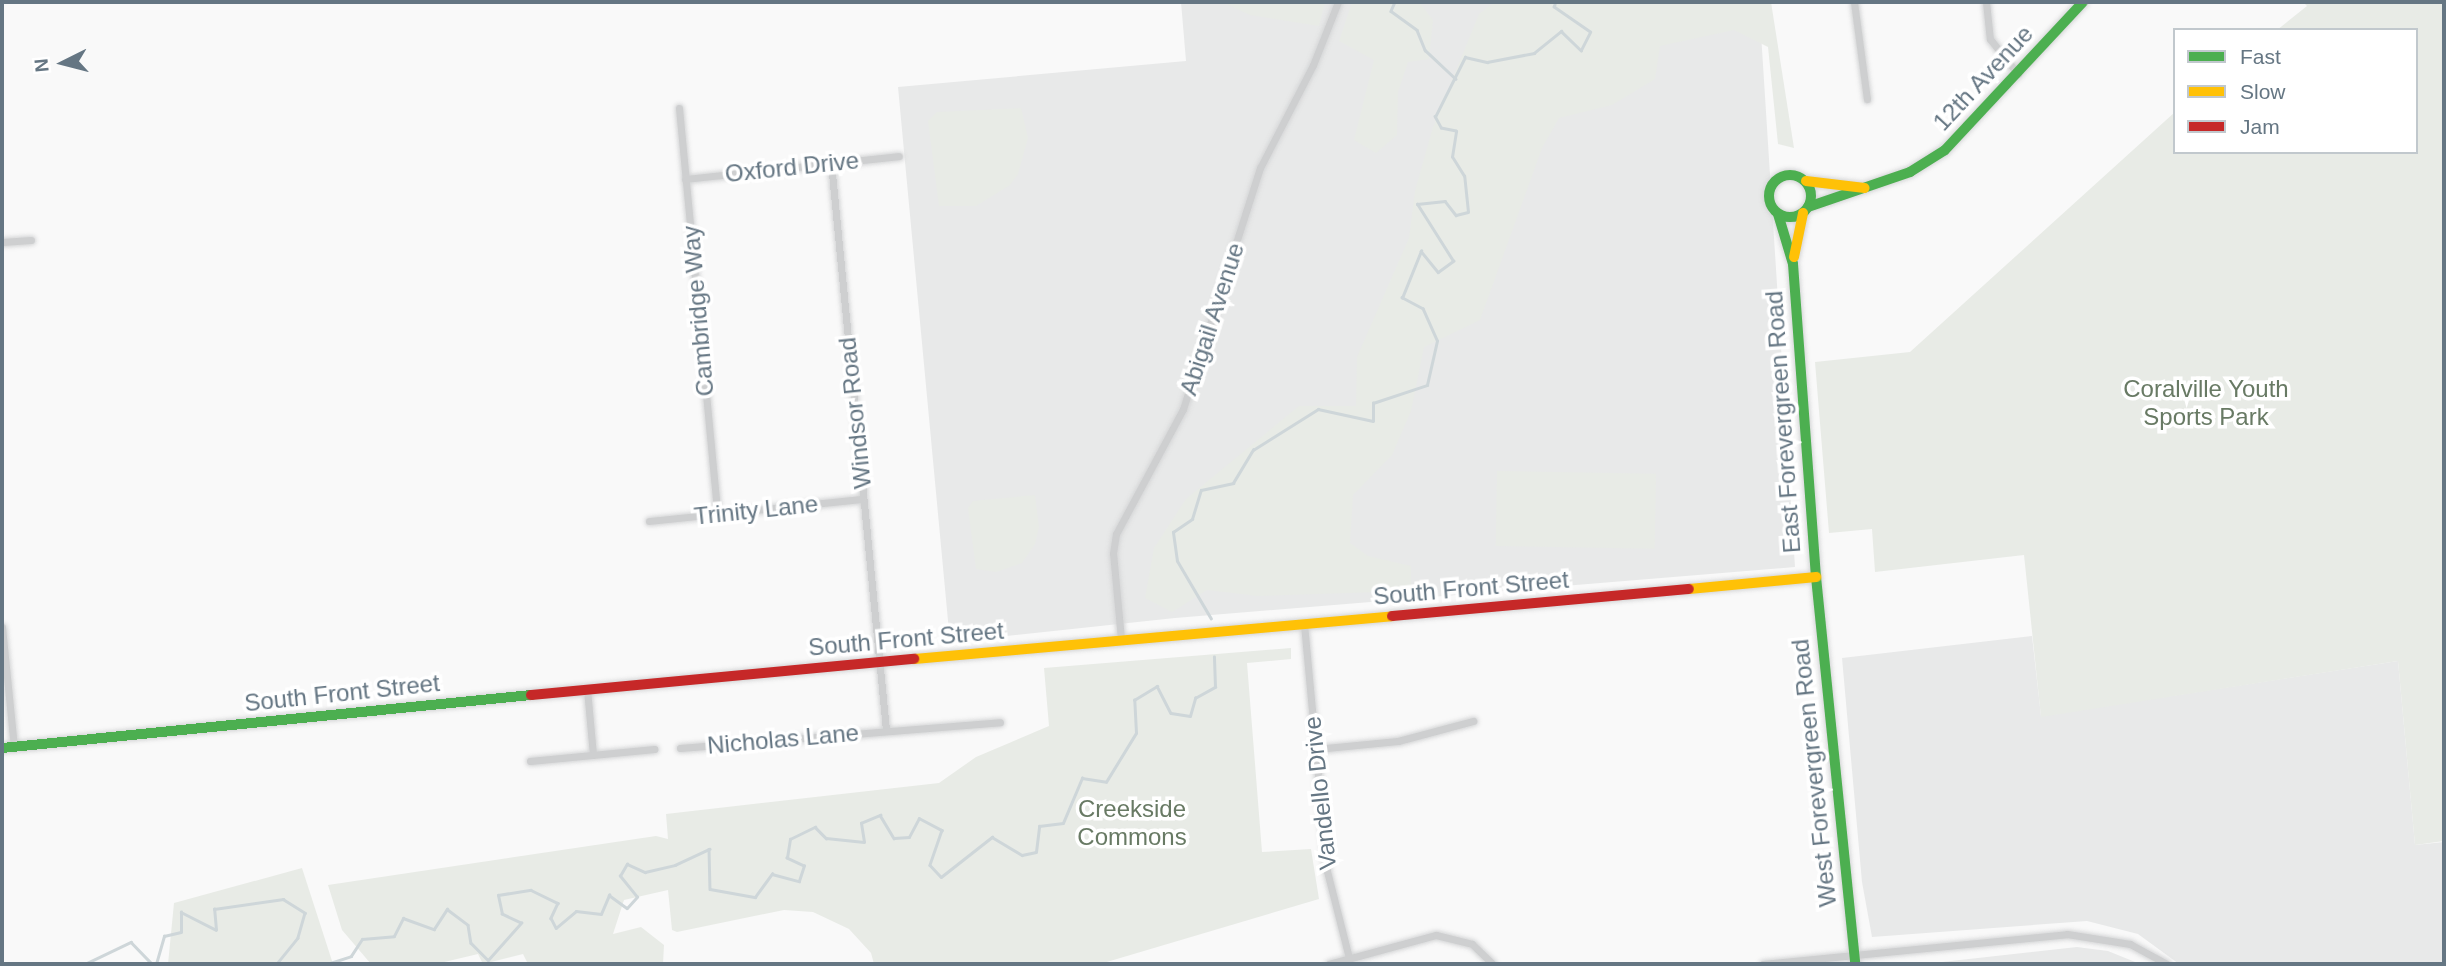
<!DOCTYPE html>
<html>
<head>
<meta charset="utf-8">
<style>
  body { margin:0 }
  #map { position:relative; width:2446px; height:966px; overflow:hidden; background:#f9f9f9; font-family:Helvetica,sans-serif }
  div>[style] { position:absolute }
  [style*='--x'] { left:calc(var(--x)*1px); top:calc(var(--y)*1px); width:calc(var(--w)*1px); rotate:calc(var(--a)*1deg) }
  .built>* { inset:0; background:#e8e9e9 }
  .green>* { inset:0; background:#e8ebe6; transform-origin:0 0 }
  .stream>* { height:2.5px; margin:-1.25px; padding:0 1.25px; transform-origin:1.25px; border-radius:1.25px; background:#ced6d9 }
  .roads { filter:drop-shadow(0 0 2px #d5d6d7) drop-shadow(0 0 2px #d5d6d7) }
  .street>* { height:7px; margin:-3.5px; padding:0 3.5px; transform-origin:3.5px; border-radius:3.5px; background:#cecfd0 }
  .fast>* { height:10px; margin:-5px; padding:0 5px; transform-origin:5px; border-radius:5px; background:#4caf50 }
  .fast>.ring { margin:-5px; padding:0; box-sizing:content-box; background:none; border:10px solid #4caf50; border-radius:50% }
  .slow>* { height:10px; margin:-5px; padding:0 5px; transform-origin:5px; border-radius:5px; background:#ffc107 }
  .jam>* { height:10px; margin:-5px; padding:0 5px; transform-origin:5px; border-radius:5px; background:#c62828 }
  span { translate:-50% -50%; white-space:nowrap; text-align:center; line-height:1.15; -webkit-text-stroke:7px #fff; paint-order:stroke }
  .street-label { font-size:24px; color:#657683 }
  .park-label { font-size:24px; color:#687a64 }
  .frame { position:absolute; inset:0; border:4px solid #657683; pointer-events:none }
  .legend { position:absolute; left:2173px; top:28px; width:245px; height:126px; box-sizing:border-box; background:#fff; border:2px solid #c1c8cd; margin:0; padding:9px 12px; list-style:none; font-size:21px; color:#657683 }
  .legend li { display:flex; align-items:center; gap:14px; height:35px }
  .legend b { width:35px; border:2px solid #c1c8cd }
  .north { position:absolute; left:28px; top:28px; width:70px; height:70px; -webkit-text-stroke:5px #fff; paint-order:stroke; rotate:264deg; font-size:19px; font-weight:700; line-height:28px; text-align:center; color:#657683 }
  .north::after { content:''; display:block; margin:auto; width:24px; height:32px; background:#657683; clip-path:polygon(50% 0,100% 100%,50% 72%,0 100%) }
</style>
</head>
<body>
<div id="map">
  <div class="built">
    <i style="clip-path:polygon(1181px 2px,1759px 2px,1795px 567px,1175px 618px,950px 642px,898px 87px,1186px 61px)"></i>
    <i style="clip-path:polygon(2032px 636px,2041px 716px,2398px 661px,2415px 845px,2444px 842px,2444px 964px,2179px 964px,2138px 934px,2087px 921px,1872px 937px,1862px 882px,1842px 658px)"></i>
    <i style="clip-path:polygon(2077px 947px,2108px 951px,2140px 964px,1924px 964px)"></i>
  </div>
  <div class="green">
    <i style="clip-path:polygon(1222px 2px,1325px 2px,1319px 26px,1250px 15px)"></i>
    <i style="clip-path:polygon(1352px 2px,1419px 2px,1433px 20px,1429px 59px,1408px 62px,1398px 92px,1397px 135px,1376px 153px,1354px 140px,1374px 60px,1339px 41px)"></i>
    <i style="clip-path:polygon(1495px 2px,1771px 2px,1794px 148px,1778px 144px,1768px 47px,1734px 30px,1660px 46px,1655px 79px,1612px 105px,1559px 118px,1542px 148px,1480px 320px,1424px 347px,1411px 411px,1392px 455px,1353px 495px,1350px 543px,1368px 556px,1411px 566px,1411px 591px,1258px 596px,1207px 590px,1172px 612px,1145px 598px,1154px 548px,1186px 499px,1299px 406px,1356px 406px,1357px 357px,1409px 238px,1415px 191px,1433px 127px,1479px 14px)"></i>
    <i style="clip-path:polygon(2303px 2px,2444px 2px,2444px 841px,2415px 845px,2398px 661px,2041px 717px,2024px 555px,1875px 572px,1872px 529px,1829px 533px,1815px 362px,1910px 352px,2175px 112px,2175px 152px,2416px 152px,2416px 30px,2277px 30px,2307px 6px)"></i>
    <i style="clip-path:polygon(1021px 108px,1028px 138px,1018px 174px,1010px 185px,976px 206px,939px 206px,928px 121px,937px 112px)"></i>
    <i style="left:1497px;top:471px;width:159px;height:75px;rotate:1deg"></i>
    <i style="clip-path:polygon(1035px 495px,1039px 527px,1035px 544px,1022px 563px,996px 572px,976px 569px,968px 508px,973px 501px)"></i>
    <i style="clip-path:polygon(1291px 648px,1291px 659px,1247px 663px,1262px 852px,1311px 849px,1319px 899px,1100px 964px,874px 964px,871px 953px,849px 929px,813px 912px,784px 910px,677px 932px,672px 930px,668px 890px,624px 900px,613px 934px,641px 927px,664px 945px,663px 964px,528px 964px,523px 954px,483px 964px,478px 954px,436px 964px,371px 964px,342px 930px,328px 885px,656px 836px,668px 839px,666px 814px,939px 783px,976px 757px,1049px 726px,1044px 668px)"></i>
    <i style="clip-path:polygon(302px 868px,333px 964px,168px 964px,174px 903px)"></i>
  </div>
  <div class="stream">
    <i style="--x:1395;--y:2;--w:10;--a:114"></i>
    <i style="--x:1391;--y:11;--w:32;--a:36"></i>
    <i style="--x:1417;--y:30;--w:22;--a:68"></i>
    <i style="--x:1425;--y:50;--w:42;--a:43.1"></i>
    <i style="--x:1211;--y:619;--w:67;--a:-120.4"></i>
    <i style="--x:1177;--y:561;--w:29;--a:-98"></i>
    <i style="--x:1173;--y:532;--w:23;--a:-34"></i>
    <i style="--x:1192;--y:519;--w:30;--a:-73"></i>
    <i style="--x:1201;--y:490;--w:33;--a:-12"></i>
    <i style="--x:1233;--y:483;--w:39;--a:-59"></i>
    <i style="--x:1253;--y:450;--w:77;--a:-32.2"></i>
    <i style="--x:1318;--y:409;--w:56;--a:12.3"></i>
    <i style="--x:1373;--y:421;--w:18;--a:-90"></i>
    <i style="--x:1373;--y:403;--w:57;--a:-18.4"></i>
    <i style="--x:1427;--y:385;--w:45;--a:-77.2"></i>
    <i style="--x:1437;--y:341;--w:35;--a:-114"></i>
    <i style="--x:1423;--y:309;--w:24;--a:-152"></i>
    <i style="--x:1402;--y:298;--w:51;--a:-68"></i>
    <i style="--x:1421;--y:251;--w:27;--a:51"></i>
    <i style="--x:1438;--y:272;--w:19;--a:-36"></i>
    <i style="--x:1453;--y:261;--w:67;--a:-122.3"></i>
    <i style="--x:1417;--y:204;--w:28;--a:-6"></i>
    <i style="--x:1445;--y:201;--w:18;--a:52"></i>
    <i style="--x:1456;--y:215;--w:12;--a:-14"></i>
    <i style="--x:1468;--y:212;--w:36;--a:-96"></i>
    <i style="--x:1464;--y:176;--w:22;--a:-122"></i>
    <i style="--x:1452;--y:157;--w:26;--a:-81"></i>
    <i style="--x:1456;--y:131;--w:15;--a:-169"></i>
    <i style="--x:1441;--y:128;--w:13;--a:-119"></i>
    <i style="--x:1435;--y:117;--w:67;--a:-63.4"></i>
    <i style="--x:1465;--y:57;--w:23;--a:13"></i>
    <i style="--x:1487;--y:62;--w:48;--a:-10.8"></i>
    <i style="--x:1534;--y:53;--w:35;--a:-39"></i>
    <i style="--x:1561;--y:31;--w:28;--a:44"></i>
    <i style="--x:1581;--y:50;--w:20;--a:-63"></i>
    <i style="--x:1590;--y:32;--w:44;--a:-145.2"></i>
    <i style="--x:1554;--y:7;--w:5;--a:-79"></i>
    <i style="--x:85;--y:964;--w:51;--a:-25.6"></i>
    <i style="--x:131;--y:942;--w:30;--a:46"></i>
    <i style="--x:156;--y:964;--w:29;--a:-74"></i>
    <i style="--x:164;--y:936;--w:17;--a:-13"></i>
    <i style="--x:181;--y:932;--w:20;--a:-90"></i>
    <i style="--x:181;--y:912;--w:39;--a:27"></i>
    <i style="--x:216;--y:930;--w:21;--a:-95"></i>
    <i style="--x:214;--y:909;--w:70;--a:-8.2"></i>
    <i style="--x:283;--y:899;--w:26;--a:32"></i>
    <i style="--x:305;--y:913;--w:26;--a:106"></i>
    <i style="--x:298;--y:938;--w:33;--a:129"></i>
    <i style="--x:327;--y:964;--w:25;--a:-18"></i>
    <i style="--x:351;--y:956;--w:20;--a:-57"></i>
    <i style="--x:362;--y:939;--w:32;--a:-5"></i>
    <i style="--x:394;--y:936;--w:20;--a:-63"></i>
    <i style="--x:403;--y:918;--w:33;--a:20"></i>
    <i style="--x:434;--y:929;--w:24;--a:-57"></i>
    <i style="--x:447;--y:909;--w:26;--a:37"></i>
    <i style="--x:468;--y:925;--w:18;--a:81"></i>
    <i style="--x:471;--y:943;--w:24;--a:45"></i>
    <i style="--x:488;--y:960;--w:50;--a:-48.3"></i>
    <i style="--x:521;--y:923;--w:21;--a:-155"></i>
    <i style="--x:502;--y:914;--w:19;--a:-102"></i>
    <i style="--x:498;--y:895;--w:33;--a:-9"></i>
    <i style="--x:531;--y:890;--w:30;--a:26"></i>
    <i style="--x:558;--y:903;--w:17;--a:115"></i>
    <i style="--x:551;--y:918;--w:11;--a:63"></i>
    <i style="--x:556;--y:928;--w:26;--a:-40"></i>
    <i style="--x:576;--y:911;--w:25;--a:7"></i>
    <i style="--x:601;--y:914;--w:21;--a:-67"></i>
    <i style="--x:609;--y:895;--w:22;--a:36"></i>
    <i style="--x:627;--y:908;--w:15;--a:-48"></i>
    <i style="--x:637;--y:897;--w:27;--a:-129"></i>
    <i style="--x:620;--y:876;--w:14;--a:-60"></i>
    <i style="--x:627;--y:864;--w:20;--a:24"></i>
    <i style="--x:645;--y:872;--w:31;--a:-13"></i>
    <i style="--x:675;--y:865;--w:38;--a:-25"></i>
    <i style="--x:709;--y:849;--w:40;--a:88.6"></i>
    <i style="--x:710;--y:889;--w:46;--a:10.1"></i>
    <i style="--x:755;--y:897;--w:29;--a:-54"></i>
    <i style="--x:772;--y:874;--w:28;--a:15"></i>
    <i style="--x:799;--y:881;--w:16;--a:-72"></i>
    <i style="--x:804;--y:866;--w:19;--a:-155"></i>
    <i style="--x:787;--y:858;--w:19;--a:-81"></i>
    <i style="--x:790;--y:839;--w:28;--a:-26"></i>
    <i style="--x:815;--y:827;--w:16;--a:45"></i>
    <i style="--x:826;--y:838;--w:38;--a:6"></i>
    <i style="--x:864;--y:842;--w:19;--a:-99"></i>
    <i style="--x:861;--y:823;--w:21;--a:-23"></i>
    <i style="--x:880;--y:815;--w:27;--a:59"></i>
    <i style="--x:894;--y:838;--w:15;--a:-4"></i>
    <i style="--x:909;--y:837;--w:21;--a:-62"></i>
    <i style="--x:919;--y:818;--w:26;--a:28"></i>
    <i style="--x:942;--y:830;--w:37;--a:109"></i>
    <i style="--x:930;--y:865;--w:16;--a:47"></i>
    <i style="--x:941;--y:877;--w:65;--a:-38.1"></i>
    <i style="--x:992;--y:837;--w:35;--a:31"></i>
    <i style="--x:1022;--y:855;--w:14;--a:-12"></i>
    <i style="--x:1036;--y:852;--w:26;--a:-83"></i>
    <i style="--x:1039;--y:826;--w:24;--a:-7"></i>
    <i style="--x:1063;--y:823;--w:49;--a:-67.1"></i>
    <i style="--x:1082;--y:778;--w:24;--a:9"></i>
    <i style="--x:1106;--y:782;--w:57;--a:-58.5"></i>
    <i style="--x:1136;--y:733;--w:33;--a:-93"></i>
    <i style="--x:1134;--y:700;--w:27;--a:-31"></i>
    <i style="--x:1157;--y:686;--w:30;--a:63"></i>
    <i style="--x:1171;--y:713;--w:19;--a:9"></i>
    <i style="--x:1190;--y:716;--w:19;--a:-74"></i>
    <i style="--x:1195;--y:698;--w:23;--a:-29"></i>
    <i style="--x:1215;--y:687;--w:30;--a:-92"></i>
  </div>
  <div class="roads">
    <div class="street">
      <i style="--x:1854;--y:2;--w:98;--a:82.4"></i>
      <i style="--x:1986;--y:2;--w:37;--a:84"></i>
      <i style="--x:1990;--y:39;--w:45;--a:51.3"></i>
      <i style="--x:679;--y:108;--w:407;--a:84.6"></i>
      <i style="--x:831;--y:163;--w:570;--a:84.46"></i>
      <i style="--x:685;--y:179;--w:215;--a:-6.1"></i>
      <i style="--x:2;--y:242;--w:29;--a:-4"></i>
      <i style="--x:649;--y:521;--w:215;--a:-5.9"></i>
      <i style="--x:1304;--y:624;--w:248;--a:84.7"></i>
      <i style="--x:1327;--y:871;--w:90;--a:75.8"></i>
      <i style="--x:2;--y:627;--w:121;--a:84.3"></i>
      <i style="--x:1121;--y:639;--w:86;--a:-95.3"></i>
      <i style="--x:1113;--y:553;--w:19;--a:-81"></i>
      <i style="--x:1116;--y:534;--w:142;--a:-61.8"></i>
      <i style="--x:1183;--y:409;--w:253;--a:-72.3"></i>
      <i style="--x:1260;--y:168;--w:116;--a:-62.8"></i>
      <i style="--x:1313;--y:65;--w:68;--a:-68.4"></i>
      <i style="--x:587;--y:689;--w:66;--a:84.8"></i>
      <i style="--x:680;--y:748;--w:321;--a:-4.6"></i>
      <i style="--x:1316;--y:749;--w:82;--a:-5.6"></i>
      <i style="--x:1398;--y:741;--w:78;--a:-14.9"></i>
      <i style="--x:530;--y:761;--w:125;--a:-5.5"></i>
      <i style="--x:1329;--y:964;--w:111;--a:-15.2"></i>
      <i style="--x:1436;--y:935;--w:37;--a:14"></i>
      <i style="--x:1472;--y:944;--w:29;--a:44"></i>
      <i style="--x:1763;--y:964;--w:305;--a:-5.6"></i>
      <i style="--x:2067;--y:934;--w:64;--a:9"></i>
      <i style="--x:2130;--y:944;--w:42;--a:28.4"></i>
    </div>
    <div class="fast">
      <i class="ring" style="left:1769px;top:175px;width:32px;height:32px"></i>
      <i style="--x:1808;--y:207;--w:108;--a:-18.9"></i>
      <i style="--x:1910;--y:172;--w:41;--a:-32.2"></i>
      <i style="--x:1945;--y:150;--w:202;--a:-47"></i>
      <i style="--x:1778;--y:214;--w:52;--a:73.3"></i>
      <i style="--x:1793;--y:264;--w:314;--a:85.8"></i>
      <i style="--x:1816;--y:577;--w:389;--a:84.2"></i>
      <i style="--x:2;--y:748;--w:532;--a:-5.72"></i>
    </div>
    <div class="slow">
      <i style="--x:1806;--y:181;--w:59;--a:6.8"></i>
      <i style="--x:1794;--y:257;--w:45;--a:-78.4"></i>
      <i style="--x:1689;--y:589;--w:128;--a:-5.4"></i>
      <i style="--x:914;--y:659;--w:480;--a:-5.1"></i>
    </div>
    <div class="jam">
      <i style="--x:1392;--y:616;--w:298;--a:-5.2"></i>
      <i style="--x:531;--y:695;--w:385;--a:-5.4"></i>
    </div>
  </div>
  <div class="street-label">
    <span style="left:1983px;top:78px;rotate:-47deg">12th Avenue</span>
    <span style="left:792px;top:167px;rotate:-6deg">Oxford Drive</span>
    <span style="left:698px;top:311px;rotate:-95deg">Cambridge Way</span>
    <span style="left:1212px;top:319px;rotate:-72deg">Abigail Avenue</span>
    <span style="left:855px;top:413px;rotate:-96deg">Windsor Road</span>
    <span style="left:1783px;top:422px;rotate:-94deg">East Forevergreen Road</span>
    <span style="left:756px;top:510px;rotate:-6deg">Trinity Lane</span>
    <span style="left:1471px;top:588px;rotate:-5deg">South Front Street</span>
    <span style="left:906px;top:639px;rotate:-5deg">South Front Street</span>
    <span style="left:342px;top:693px;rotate:-6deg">South Front Street</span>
    <span style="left:783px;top:739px;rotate:-5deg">Nicholas Lane</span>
    <span style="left:1814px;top:773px;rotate:-96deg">West Forevergreen Road</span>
    <span style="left:1320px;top:793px;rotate:-96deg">Vandello Drive</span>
  </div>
  <div class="park-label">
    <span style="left:2206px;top:403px">Coralville Youth<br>Sports Park</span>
    <span style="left:1132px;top:823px">Creekside<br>Commons</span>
  </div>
  <div class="frame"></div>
  <ul class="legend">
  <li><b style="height:9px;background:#4caf50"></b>Fast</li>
  <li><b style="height:9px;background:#ffc107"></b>Slow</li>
  <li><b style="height:9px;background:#c62828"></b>Jam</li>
  </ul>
  <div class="north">N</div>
</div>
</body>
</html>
